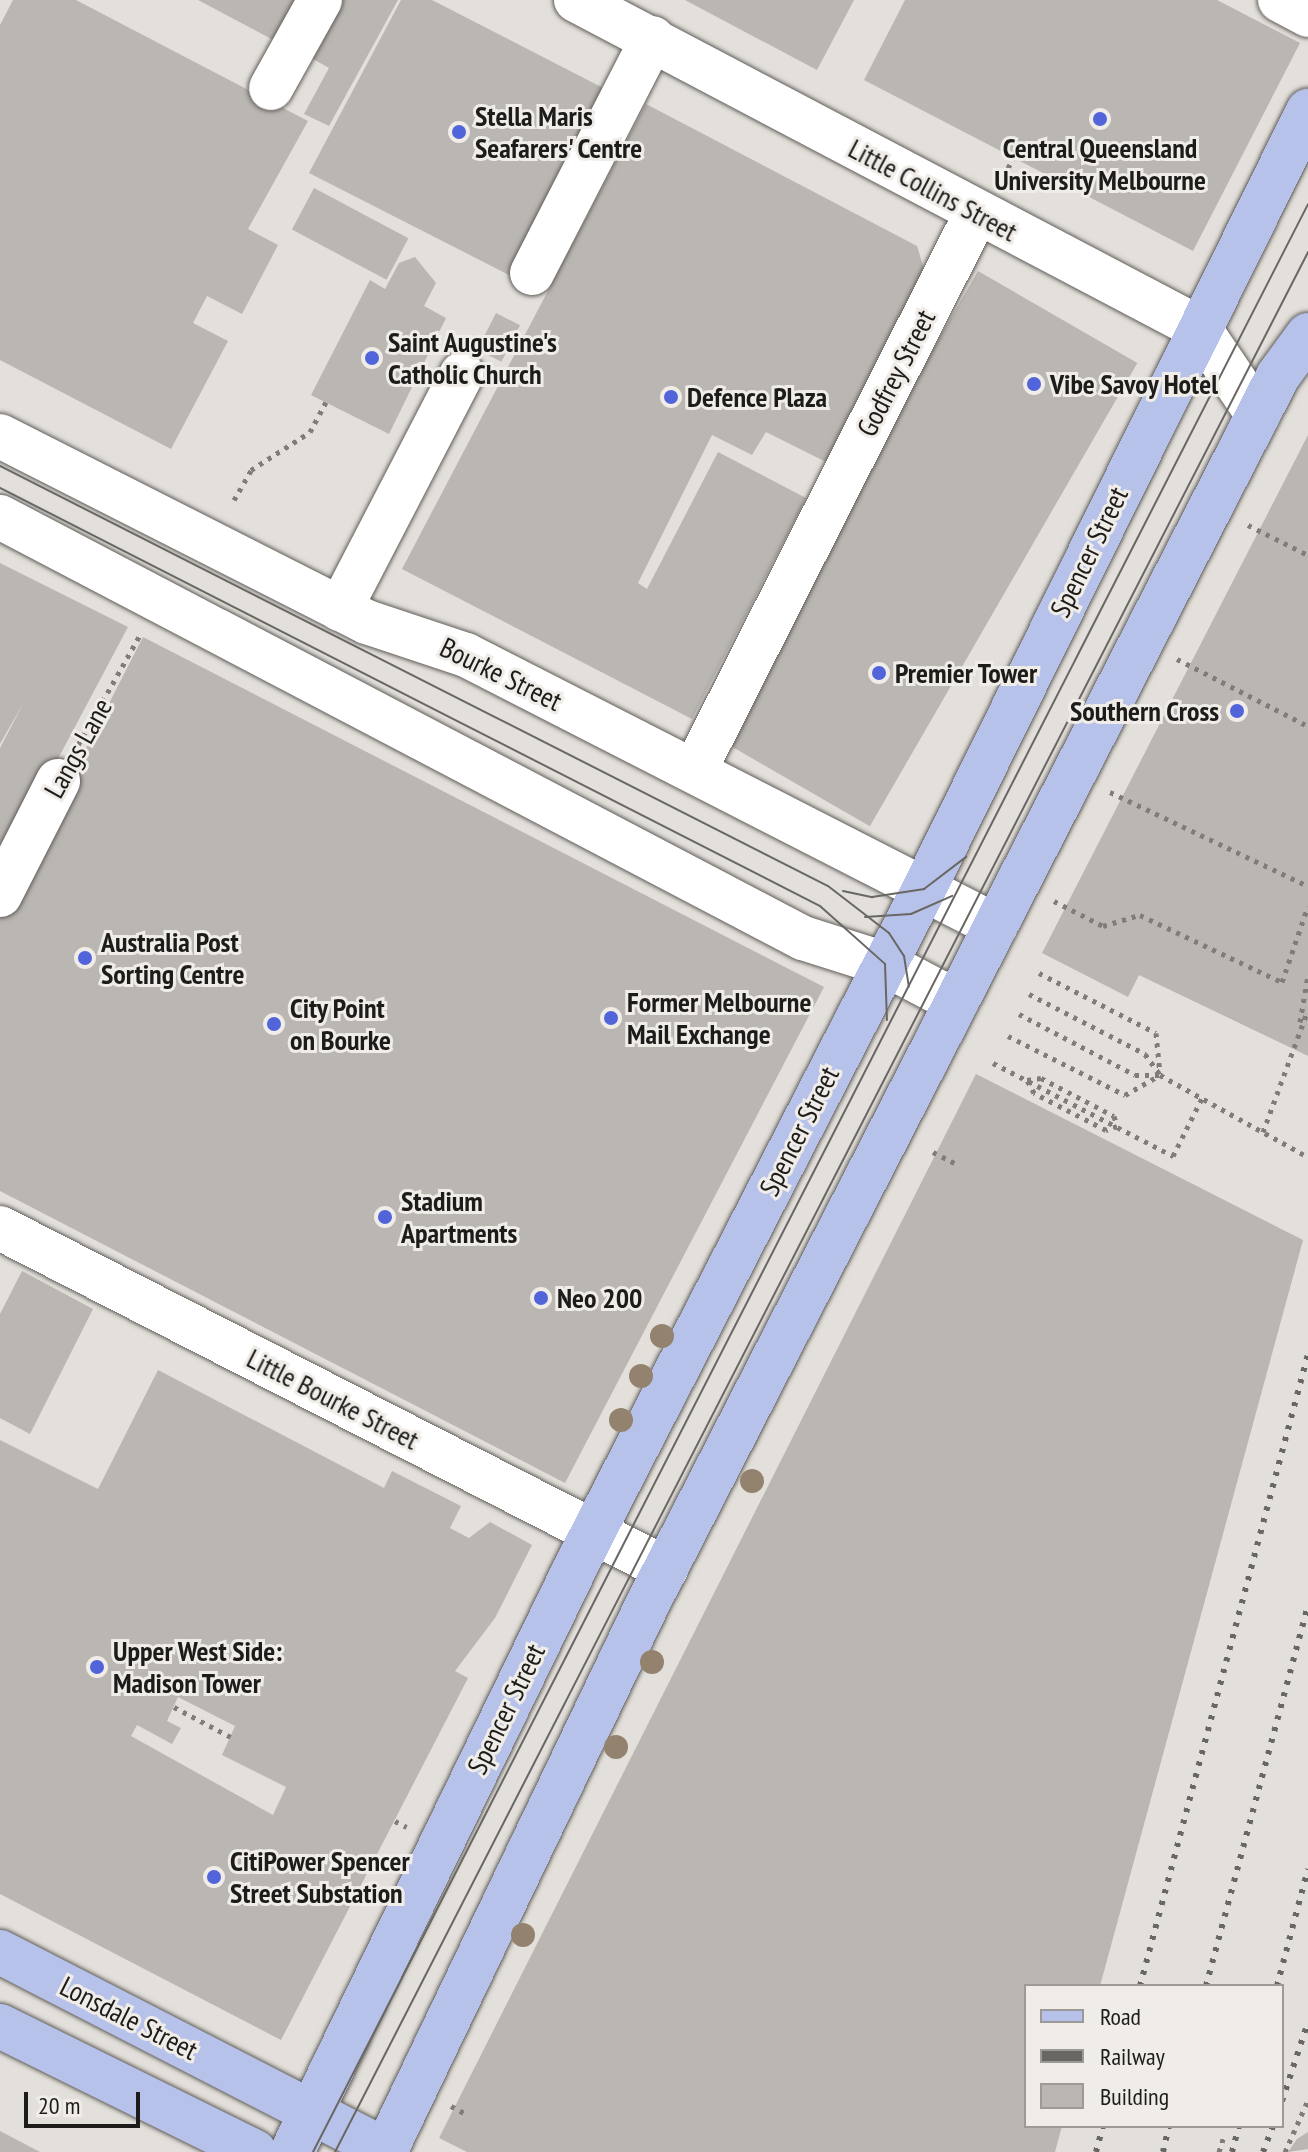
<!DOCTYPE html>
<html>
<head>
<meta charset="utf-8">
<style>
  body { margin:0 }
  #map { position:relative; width:1308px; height:2152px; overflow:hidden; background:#e3dfda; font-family:"PT Sans Narrow",sans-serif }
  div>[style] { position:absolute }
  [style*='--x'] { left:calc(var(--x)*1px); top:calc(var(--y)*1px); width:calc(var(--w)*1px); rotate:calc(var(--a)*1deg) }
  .building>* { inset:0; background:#bab6b2; transform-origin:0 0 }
  .path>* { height:5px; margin-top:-2.5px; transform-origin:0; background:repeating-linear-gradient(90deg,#7f7c79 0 4px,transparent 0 10px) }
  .roads { filter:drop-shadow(0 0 2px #605d59) drop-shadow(0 0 2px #605d59) }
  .minor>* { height:44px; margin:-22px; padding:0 22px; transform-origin:22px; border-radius:22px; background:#fff }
  .major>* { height:44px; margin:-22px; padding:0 22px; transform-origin:22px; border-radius:22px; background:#b7c2ea }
  .tram>* { height:2px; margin:-1px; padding:0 1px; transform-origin:1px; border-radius:1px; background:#696764 }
  .rail>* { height:6px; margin-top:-3px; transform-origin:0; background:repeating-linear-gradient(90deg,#696764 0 4px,transparent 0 12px) }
  .trees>* { width:24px; height:24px; margin:-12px; border-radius:50%; background:#93836e }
  .dots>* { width:22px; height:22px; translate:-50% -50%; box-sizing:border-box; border:4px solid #f0ece8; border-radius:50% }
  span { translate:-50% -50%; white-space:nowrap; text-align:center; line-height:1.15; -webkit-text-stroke:6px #f0ece8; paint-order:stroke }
  .poi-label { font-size:28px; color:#1d1c1a; font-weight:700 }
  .left { translate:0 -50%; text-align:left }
  .right { translate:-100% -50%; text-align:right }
  .street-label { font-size:28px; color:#1d1c1a }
  .legend { position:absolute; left:1024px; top:1984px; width:260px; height:144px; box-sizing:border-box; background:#f0ece8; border:2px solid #9c9996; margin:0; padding:10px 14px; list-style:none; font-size:24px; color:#1d1c1a }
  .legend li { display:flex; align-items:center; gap:16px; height:40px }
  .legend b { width:40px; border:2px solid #9c9996 }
  .scale { position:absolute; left:24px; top:2092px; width:116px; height:36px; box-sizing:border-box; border:4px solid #1d1c1a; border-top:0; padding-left:10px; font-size:24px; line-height:28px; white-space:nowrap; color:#1d1c1a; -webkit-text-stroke:6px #f0ece8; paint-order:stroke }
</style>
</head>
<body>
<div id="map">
  <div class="building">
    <i style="clip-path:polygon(13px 0,76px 0,308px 121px,248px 229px,278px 245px,242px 314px,207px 296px,193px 323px,228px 341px,171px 449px,0 360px,0 25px)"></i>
    <i style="clip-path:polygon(198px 0,303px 0,279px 43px)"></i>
    <i style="clip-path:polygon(333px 0,398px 0,329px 126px,304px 114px,329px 68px,304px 54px)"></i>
    <i style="clip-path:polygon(401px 0,432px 0,609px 91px,513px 277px,309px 173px)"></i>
    <i style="clip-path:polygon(685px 0,854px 0,817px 70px)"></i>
    <i style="clip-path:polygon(905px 0,1217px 0,1300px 43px,1193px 251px,864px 80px)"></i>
    <i style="clip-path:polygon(646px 104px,917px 246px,924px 269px,826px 462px,766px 432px,752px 455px,712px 435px,638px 583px,647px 589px,718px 452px,806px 498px,692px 719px,402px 569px)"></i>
    <i style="left:314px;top:188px;width:107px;height:47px;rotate:28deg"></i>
    <i style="clip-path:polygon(415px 257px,436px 283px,424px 306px,446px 318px,389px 434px,311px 395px,370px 280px,385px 289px,399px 263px)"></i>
    <i style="left:978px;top:271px;width:184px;height:535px;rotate:30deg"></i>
    <i style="left:496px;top:313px;width:27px;height:41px;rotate:27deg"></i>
    <i style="clip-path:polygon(1308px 435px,1308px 1056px,1139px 975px,1128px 997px,1042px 953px)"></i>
    <i style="clip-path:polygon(0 563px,128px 627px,0 868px,0 748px,24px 702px,0 744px)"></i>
    <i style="clip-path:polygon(143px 637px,824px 987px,565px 1483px,0 1191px,0 916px)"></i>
    <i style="clip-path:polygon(976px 1074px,1303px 1240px,1100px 1986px,1026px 1986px,1026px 2126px,1062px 2126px,1055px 2152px,467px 2152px,439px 2138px)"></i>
    <i style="clip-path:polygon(22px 1271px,93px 1309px,30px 1434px,0 1418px,0 1314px)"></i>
    <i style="clip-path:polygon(evenodd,158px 1370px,384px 1488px,392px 1471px,461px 1506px,450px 1528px,469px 1538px,490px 1522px,532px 1545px,495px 1618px,455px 1671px,468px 1678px,281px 2040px,0 1894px,0 1440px,98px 1489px,158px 1370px,178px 1697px,235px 1726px,222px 1755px,286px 1787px,273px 1815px,131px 1736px,137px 1725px,172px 1744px,181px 1728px,167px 1721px,178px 1697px)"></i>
    <i style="clip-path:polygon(0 2131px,40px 2152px,0 2152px)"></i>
    <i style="clip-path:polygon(1308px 2132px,1308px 2149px,1288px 2152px,1297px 2139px)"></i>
  </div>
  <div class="path">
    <i style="--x:1008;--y:168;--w:11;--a:-63"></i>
    <i style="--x:234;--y:500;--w:34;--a:-60"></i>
    <i style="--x:251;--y:470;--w:70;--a:-32.8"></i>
    <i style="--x:310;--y:432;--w:34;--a:-62"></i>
    <i style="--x:1248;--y:525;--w:67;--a:26.6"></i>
    <i style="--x:1177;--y:659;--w:147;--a:27.1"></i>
    <i style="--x:78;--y:745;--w:126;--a:-60.6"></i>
    <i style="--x:1110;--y:792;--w:219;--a:25.4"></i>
    <i style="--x:1054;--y:901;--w:55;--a:27"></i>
    <i style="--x:1103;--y:926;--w:39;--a:-17"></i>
    <i style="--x:1140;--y:915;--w:157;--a:25.3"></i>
    <i style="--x:1282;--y:982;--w:80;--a:-71.1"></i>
    <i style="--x:1039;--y:973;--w:131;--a:27.1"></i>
    <i style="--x:1156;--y:1033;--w:41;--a:84.4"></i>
    <i style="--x:1029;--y:994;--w:131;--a:27.3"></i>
    <i style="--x:1145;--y:1054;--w:26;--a:54"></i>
    <i style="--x:1160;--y:1075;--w:169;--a:29"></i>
    <i style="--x:1019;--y:1014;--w:131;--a:27.7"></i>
    <i style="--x:1135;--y:1075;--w:24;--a:0"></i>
    <i style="--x:1300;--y:1022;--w:48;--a:-80.3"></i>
    <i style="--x:1008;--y:1036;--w:131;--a:26.8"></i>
    <i style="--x:1125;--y:1095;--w:40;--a:-29.7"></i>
    <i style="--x:993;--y:1063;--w:203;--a:27.3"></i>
    <i style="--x:1173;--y:1156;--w:65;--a:-63.4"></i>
    <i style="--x:1041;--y:1078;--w:82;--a:27.5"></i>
    <i style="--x:1114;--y:1116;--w:10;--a:73"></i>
    <i style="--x:1117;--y:1126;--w:12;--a:160"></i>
    <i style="--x:1106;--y:1130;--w:81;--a:-152.8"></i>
    <i style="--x:1034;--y:1093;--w:15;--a:-118"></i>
    <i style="--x:1027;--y:1080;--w:14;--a:-8"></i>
    <i style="--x:1263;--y:1132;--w:130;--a:-69.8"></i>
    <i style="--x:933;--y:1152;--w:27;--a:27"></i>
    <i style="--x:174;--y:1707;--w:64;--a:27.8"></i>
    <i style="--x:395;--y:1821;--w:13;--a:27"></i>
    <i style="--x:451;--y:2106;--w:15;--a:28"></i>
    <i style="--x:1219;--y:2152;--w:14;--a:-73"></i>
    <i style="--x:1285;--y:2152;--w:57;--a:-66.1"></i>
  </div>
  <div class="roads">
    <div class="minor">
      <i style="--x:576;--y:0;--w:704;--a:27.77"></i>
      <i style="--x:1199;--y:328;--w:105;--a:55.9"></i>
      <i style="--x:1280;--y:0;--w:32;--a:28"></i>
      <i style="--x:271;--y:88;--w:101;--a:-60.9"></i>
      <i style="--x:532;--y:273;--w:264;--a:-62.8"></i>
      <i style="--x:0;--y:436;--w:411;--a:26.9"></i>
      <i style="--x:367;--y:622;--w:104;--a:18.4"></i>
      <i style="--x:466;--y:655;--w:595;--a:27.08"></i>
      <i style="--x:0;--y:517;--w:907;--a:27.67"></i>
      <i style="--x:803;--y:938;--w:86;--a:17.6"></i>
      <i style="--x:885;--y:964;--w:81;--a:27.8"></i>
      <i style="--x:340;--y:609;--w:265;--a:-62.6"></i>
      <i style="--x:695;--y:770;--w:623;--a:-63.19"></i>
      <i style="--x:0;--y:895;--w:128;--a:-63"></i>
      <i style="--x:0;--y:1228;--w:748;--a:27.11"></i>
    </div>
    <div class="major">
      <i style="--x:0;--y:1952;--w:434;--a:27.2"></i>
      <i style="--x:0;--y:2026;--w:284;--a:26.3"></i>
      <i style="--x:292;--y:2152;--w:653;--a:-64.14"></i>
      <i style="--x:577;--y:1564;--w:759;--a:-62.79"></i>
      <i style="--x:924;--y:889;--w:868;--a:-63.73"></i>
      <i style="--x:385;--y:2152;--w:611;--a:-64.4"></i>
      <i style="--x:649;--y:1601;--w:1377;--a:-62.82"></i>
      <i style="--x:1278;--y:376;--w:51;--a:-53.8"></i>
    </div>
  </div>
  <div class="tram">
    <i style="--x:0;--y:466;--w:928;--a:26.9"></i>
    <i style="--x:828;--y:886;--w:77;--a:37.6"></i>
    <i style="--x:889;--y:933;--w:27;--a:57"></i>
    <i style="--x:904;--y:956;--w:31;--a:81"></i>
    <i style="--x:0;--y:488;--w:920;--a:27.01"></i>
    <i style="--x:820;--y:906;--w:87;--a:41.7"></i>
    <i style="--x:885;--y:964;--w:56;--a:88"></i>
    <i style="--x:843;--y:891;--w:30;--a:12"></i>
    <i style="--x:872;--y:897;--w:53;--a:-8.7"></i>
    <i style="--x:924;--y:889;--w:53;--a:-37.3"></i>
    <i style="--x:865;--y:917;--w:46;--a:-3.7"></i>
    <i style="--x:911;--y:914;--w:45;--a:-23.7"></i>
    <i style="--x:313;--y:2152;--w:2187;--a:-62.94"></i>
    <i style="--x:335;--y:2152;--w:2135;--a:-62.88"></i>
  </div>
  <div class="rail">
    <i style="--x:1140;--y:1986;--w:654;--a:-75.11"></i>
    <i style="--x:1206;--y:1986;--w:393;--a:-75"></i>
    <i style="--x:1277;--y:1986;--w:121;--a:-75.2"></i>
    <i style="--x:1282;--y:2101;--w:83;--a:-71.8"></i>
    <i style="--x:1096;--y:2152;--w:27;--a:-75"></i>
    <i style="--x:1163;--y:2152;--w:27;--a:-77"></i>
    <i style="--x:1232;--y:2152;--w:27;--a:-75"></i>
    <i style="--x:1263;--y:2152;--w:28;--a:-69"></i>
  </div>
  <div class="trees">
    <i style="left:662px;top:1336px"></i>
    <i style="left:641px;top:1376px"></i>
    <i style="left:621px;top:1420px"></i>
    <i style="left:752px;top:1481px"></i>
    <i style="left:652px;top:1662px"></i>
    <i style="left:616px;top:1747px"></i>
    <i style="left:523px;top:1935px"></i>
  </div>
  <div class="dots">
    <i style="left:1100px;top:119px;background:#5164da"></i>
    <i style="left:459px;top:132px;background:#5164da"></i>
    <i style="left:372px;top:358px;background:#5164da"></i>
    <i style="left:1034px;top:384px;background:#5164da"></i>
    <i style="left:671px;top:397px;background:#5164da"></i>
    <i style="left:879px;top:673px;background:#5164da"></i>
    <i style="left:1237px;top:711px;background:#5164da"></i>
    <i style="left:85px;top:958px;background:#5164da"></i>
    <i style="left:611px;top:1018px;background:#5164da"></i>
    <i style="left:274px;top:1024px;background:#5164da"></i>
    <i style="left:385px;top:1217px;background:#5164da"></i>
    <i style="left:541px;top:1298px;background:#5164da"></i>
    <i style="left:97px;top:1667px;background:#5164da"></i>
    <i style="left:214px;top:1877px;background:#5164da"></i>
  </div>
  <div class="poi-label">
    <span class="left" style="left:475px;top:132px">Stella Maris<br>Seafarers' Centre</span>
    <span style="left:1100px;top:164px">Central Queensland<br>University Melbourne</span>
    <span class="left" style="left:388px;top:358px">Saint Augustine's<br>Catholic Church</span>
    <span class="left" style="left:1050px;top:384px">Vibe Savoy Hotel</span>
    <span class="left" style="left:687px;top:397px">Defence Plaza</span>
    <span class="left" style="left:895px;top:673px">Premier Tower</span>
    <span class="right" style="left:1219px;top:711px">Southern Cross</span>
    <span class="left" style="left:101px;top:958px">Australia Post<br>Sorting Centre</span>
    <span class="left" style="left:627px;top:1018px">Former Melbourne<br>Mail Exchange</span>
    <span class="left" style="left:290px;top:1024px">City Point<br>on Bourke</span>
    <span class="left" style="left:401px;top:1217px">Stadium<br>Apartments</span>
    <span class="left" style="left:557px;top:1298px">Neo 200</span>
    <span class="left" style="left:113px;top:1667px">Upper West Side:<br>Madison Tower</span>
    <span class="left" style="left:230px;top:1877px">CitiPower Spencer<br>Street Substation</span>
  </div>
  <div class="street-label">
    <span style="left:933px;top:190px;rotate:28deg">Little Collins Street</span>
    <span style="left:896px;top:373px;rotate:-63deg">Godfrey Street</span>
    <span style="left:1089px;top:552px;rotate:-64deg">Spencer Street</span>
    <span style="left:501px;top:674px;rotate:26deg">Bourke Street</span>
    <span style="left:78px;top:748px;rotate:-61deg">Langs Lane</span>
    <span style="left:799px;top:1131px;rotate:-63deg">Spencer Street</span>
    <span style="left:333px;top:1399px;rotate:27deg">Little Bourke Street</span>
    <span style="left:506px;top:1709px;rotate:-64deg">Spencer Street</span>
    <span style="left:129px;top:2018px;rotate:27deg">Lonsdale Street</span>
  </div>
  <ul class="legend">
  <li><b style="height:10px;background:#b7c2ea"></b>Road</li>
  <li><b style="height:10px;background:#696764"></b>Railway</li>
  <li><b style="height:22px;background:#bab6b2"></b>Building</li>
  </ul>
  <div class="scale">20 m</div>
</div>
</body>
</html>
